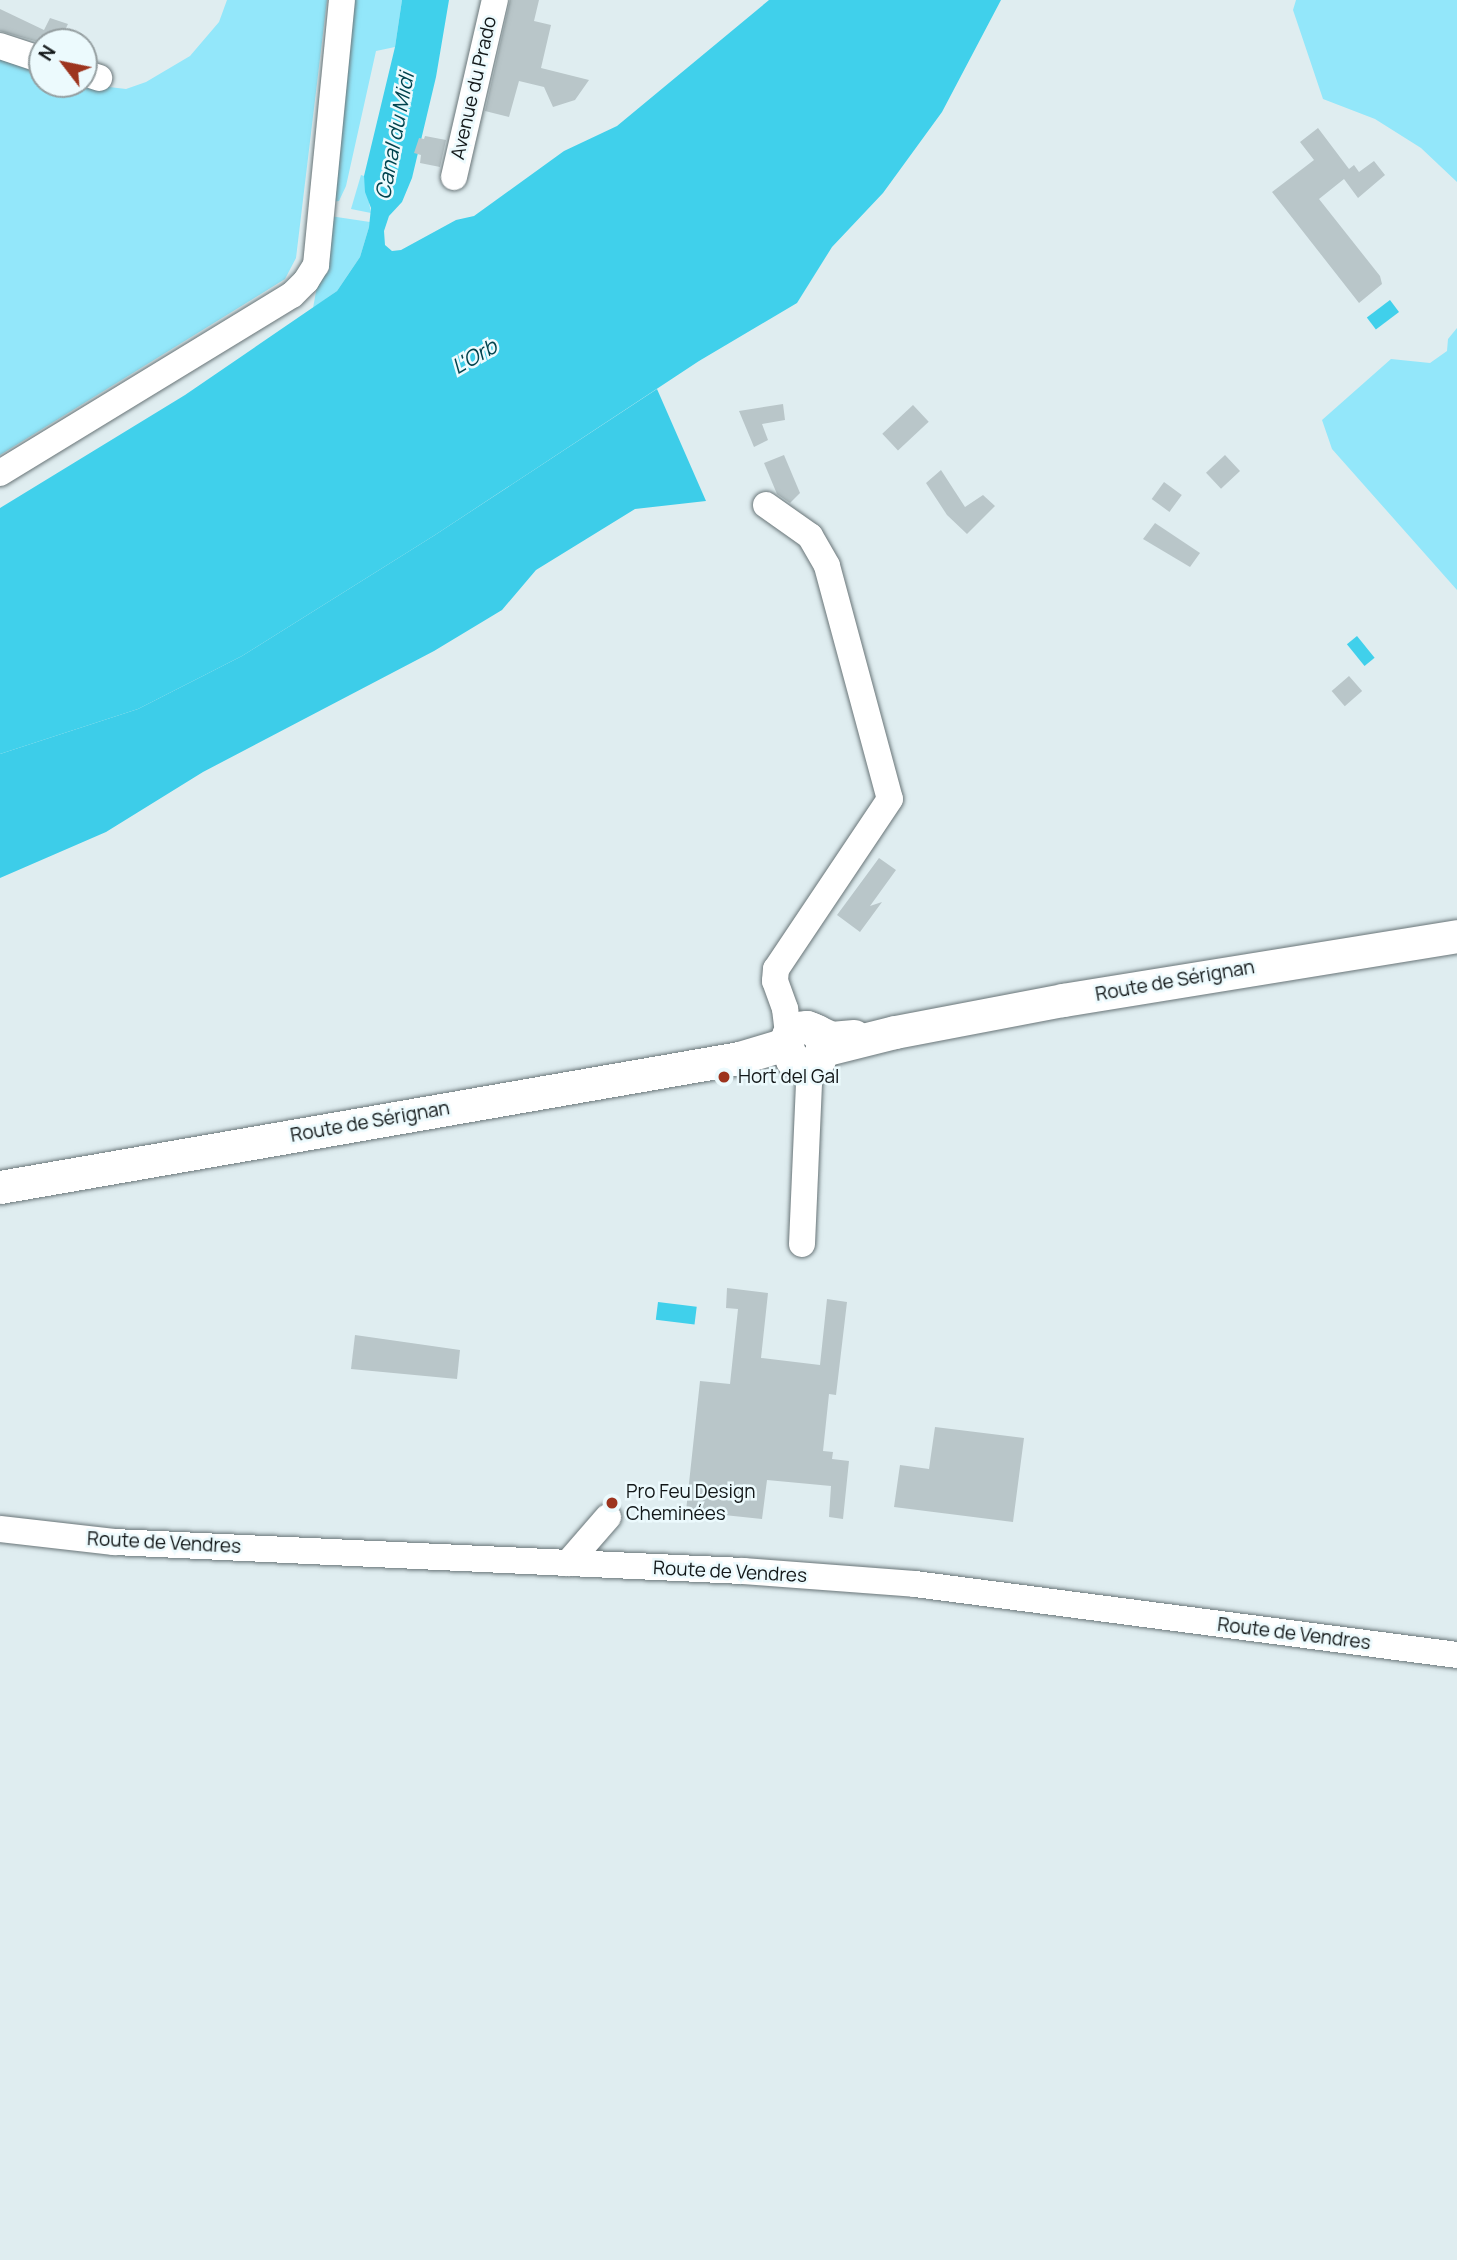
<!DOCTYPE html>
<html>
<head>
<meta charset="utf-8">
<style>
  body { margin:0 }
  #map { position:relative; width:1457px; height:2260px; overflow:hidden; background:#dfedf0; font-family:Manrope,sans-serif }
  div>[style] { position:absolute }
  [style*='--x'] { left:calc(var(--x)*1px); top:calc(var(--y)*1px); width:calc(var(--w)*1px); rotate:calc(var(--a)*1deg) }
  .green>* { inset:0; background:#93e7fa }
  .forest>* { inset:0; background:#3dcde9 }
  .water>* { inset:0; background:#40d0eb; transform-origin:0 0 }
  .building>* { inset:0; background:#b9c6c9; transform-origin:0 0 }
  .roads { filter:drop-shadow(0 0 2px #697578) drop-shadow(0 0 2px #697578) }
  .minor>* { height:26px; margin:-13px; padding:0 13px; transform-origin:13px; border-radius:13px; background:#fff }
  .major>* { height:33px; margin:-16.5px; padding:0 16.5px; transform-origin:16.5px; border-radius:16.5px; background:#fff }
  .dots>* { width:19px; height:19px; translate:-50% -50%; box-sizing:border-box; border:4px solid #ecfafd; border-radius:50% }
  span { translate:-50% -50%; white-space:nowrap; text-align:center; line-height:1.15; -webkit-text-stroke:5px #ecfafd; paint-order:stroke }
  .street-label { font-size:19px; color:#121718 }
  .poi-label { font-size:19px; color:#121718 }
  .left { translate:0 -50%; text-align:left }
  .water-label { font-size:21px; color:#00434e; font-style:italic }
  .north { position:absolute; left:28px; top:28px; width:70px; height:70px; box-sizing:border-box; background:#ecfafd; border:2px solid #959fa1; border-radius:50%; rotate:302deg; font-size:19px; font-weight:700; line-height:28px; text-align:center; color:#121718 }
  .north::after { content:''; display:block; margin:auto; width:24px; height:32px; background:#9d341e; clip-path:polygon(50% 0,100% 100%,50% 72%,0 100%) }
</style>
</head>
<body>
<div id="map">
  <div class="green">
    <i style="clip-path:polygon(227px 0,327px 0,296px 258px,285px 279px,0 455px,0 52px,42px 65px,42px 84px,84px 84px,126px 89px,146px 82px,190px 56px,219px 22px)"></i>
    <i style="clip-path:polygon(349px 0,402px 0,395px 47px,376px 51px,346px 186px,339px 201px,330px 202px)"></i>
    <i style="clip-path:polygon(1296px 0,1457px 0,1457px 182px,1421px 148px,1375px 119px,1323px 99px,1293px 10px)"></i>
    <i style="clip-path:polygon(361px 175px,364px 176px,371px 213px,351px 209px)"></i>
    <i style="clip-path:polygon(330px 216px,370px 222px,369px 227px,360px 257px,337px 291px,313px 308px)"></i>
    <i style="clip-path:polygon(1457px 328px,1457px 590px,1332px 449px,1322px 420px,1391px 359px,1430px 363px,1447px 351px,1448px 339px)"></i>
  </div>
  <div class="forest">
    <i style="clip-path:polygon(657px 389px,706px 501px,635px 509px,536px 570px,502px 610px,434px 651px,203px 772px,106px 832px,0 878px,0 754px,138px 709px,242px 656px,435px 535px)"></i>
  </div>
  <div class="water">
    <i style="clip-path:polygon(402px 0,449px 0,436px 77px,412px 178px,402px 202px,389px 216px,384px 231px,385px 245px,392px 251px,401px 250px,456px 220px,474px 216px,564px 151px,617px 126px,769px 0,1001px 0,942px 112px,883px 193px,832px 247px,797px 303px,699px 361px,435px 535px,242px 656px,138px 709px,0 754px,0 508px,185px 395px,337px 291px,360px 257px,369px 227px,371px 208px,365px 192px,364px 176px,395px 47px)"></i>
    <i style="left:1390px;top:300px;width:15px;height:29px;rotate:53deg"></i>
    <i style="left:1357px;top:636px;width:28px;height:13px;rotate:51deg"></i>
    <i style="left:658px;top:1302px;width:39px;height:18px;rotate:7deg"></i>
  </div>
  <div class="building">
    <i style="clip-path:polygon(510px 0,539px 0,534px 21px,551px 25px,541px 68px,589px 80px,575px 100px,553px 107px,544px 87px,519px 81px,509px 117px,485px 111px)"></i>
    <i style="clip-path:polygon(0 9px,44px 30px,50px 18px,68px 24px,61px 38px,69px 42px,42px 43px,0 31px)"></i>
    <i style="clip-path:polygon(1318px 128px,1349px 169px,1354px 165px,1359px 172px,1374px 161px,1385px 175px,1358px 198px,1344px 179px,1319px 199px,1380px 276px,1382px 284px,1359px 303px,1272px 192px,1314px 160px,1300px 142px)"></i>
    <i style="clip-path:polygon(425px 136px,446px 140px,440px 167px,420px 163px,421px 155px,414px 153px,419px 138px,424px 139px)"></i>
    <i style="clip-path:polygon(783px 404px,785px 420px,762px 424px,768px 440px,754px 447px,739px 411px)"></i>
    <i style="left:913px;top:405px;width:23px;height:42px;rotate:47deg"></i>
    <i style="clip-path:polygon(784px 455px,800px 493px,790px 503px,777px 494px,764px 463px)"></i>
    <i style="left:1225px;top:455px;width:22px;height:26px;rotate:47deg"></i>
    <i style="clip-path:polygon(941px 470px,965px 507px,983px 495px,995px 506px,967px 534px,947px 515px,926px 483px)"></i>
    <i style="left:1164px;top:482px;width:22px;height:21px;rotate:36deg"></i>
    <i style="clip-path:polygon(1155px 523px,1200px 553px,1190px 567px,1143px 539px)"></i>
    <i style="left:1349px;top:676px;width:20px;height:23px;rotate:49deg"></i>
    <i style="clip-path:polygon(879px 858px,896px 870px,870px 906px,882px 902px,860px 932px,837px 915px)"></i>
    <i style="clip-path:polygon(727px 1288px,768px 1293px,761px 1358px,820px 1365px,827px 1299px,847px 1302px,836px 1395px,829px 1394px,823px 1451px,833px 1452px,832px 1459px,849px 1461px,843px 1519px,829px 1517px,831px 1486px,767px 1480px,762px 1519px,686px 1511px,700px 1381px,730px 1384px,738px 1309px,726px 1308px)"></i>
    <i style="clip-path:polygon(355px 1335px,460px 1350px,457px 1379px,351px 1369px)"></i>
    <i style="clip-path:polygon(935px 1427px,1024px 1438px,1013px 1522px,894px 1507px,900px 1465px,929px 1469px)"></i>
  </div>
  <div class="roads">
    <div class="minor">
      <i style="--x:0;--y:46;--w:44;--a:18.4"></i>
      <i style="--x:84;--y:73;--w:16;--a:18"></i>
      <i style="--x:454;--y:177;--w:182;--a:-77"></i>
      <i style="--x:0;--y:473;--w:342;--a:-31.4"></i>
      <i style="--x:292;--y:295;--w:20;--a:-45"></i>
      <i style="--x:306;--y:281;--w:19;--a:-58"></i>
      <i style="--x:316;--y:265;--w:266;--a:-84.4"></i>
      <i style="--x:766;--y:505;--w:54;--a:35.2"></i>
      <i style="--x:810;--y:536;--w:34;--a:60"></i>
      <i style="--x:827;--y:566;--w:241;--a:74.9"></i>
      <i style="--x:890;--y:799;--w:205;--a:123.8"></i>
      <i style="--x:776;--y:969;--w:12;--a:95"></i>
      <i style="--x:775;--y:981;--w:30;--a:70"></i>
      <i style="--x:785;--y:1009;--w:26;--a:83"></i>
      <i style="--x:802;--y:1244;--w:162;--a:-87.5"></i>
      <i style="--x:809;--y:1082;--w:21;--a:-76"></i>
      <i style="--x:0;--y:1529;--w:115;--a:6.5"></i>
      <i style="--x:114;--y:1542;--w:630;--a:2.64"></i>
      <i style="--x:743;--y:1571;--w:172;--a:4.3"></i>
      <i style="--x:915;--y:1584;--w:547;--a:7.46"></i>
      <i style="--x:568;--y:1563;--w:61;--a:-49"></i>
    </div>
    <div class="major">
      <i style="--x:817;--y:1031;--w:14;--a:65"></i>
      <i style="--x:823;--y:1044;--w:16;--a:105"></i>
      <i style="--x:819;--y:1059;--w:16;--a:158"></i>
      <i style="--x:804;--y:1065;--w:13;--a:-157"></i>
      <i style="--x:792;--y:1060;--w:17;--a:-111"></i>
      <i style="--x:786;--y:1044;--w:9;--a:-77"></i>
      <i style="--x:788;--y:1035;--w:11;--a:-38"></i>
      <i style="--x:797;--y:1028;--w:10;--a:-6"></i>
      <i style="--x:807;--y:1027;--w:5;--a:22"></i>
      <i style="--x:812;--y:1029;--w:21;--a:25"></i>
      <i style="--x:831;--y:1038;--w:23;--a:-5"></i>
      <i style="--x:823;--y:1050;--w:74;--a:-14"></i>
      <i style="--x:895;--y:1032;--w:171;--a:-10.8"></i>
      <i style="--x:1063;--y:1000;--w:399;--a:-9.2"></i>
      <i style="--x:0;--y:1187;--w:750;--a:-9.9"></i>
      <i style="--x:739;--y:1058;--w:49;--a:-16.6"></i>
    </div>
  </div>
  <div class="dots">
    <i style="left:724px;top:1077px;background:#9d341e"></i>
    <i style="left:612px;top:1503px;background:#9d341e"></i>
  </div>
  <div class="street-label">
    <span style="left:474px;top:88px;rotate:-77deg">Avenue du Prado</span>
    <span style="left:1175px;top:981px;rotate:-10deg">Route de Sérignan</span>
    <span style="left:370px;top:1122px;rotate:-10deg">Route de Sérignan</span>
    <span style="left:164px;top:1543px;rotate:3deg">Route de Vendres</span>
    <span style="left:730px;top:1572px;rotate:3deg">Route de Vendres</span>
    <span style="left:1294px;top:1634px;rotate:7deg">Route de Vendres</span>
  </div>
  <div class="poi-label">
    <span class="left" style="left:738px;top:1077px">Hort del Gal</span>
    <span class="left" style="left:626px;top:1503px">Pro Feu Design<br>Cheminées</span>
  </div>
  <div class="water-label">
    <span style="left:394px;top:136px;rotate:-79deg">Canal du Midi</span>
    <span style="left:474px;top:356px;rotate:-30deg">L'Orb</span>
  </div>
  <div class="north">N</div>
</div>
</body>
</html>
